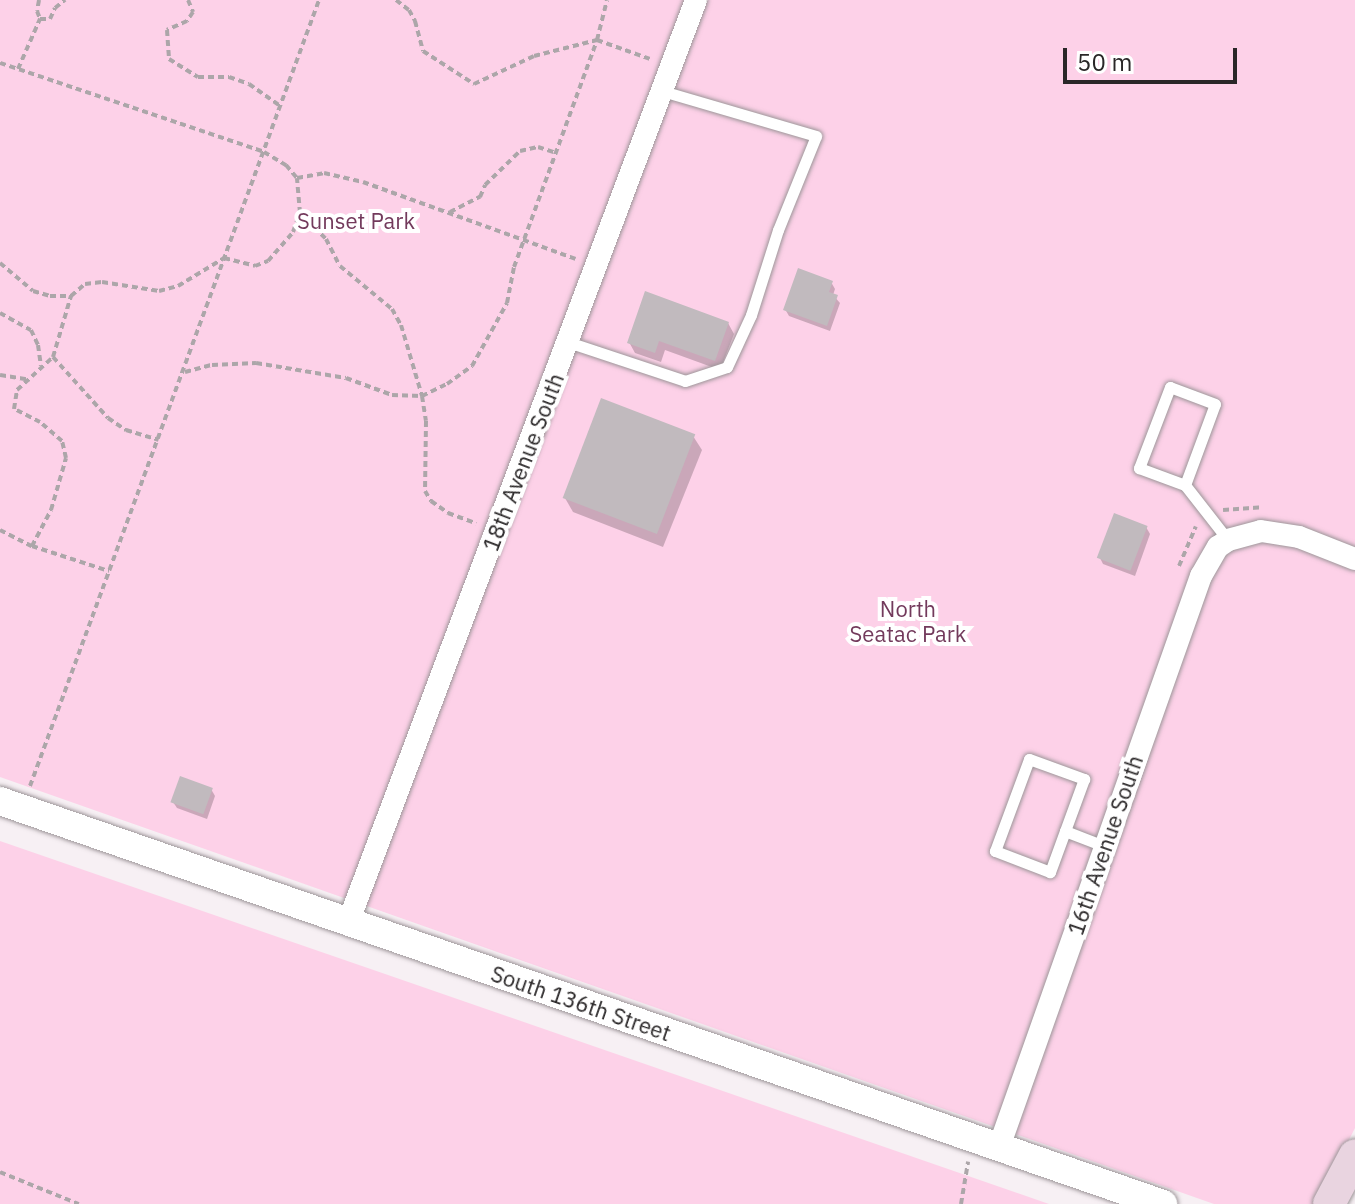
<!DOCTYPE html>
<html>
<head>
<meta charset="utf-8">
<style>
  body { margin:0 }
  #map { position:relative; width:1355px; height:1204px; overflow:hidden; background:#f7f0f4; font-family:"IBM Plex Sans",sans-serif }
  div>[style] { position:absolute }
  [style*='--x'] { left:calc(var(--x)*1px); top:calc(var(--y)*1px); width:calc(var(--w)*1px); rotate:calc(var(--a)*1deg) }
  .green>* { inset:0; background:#fdd1e8 }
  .shadow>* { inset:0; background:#0003 }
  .building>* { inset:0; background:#c1babe; transform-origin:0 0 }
  .path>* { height:4px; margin-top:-2px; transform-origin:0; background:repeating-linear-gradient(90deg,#aca6a9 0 6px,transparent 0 10px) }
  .roads { filter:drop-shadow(0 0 2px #9d9699) drop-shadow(0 0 2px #9d9699) }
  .service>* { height:11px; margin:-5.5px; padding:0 5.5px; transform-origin:5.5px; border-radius:5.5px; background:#fff }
  .minor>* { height:22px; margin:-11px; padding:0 11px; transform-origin:11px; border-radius:11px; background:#fff }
  .tertiary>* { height:28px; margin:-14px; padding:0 14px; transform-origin:14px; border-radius:14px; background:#fff }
  .secondary>* { height:32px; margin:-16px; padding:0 16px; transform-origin:16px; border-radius:16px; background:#e9d4e0 }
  span { translate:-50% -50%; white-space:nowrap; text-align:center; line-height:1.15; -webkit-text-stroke:8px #fff; paint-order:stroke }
  .park-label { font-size:22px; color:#733a5c }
  .street-label { font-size:22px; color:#2a2728 }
  .scale { position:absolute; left:1063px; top:48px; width:174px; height:36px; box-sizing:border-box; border:4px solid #2a2728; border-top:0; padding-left:10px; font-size:24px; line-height:28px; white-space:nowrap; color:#2a2728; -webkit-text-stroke:6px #fff; paint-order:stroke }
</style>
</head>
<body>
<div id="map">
  <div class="green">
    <i style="clip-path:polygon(0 0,1355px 0,1355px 1128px,1316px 1204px,1214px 1204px,0 777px)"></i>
    <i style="clip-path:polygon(0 841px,388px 975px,1049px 1204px,0 1204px)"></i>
  </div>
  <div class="shadow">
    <i style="clip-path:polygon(831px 282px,835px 289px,833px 295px,840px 303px,830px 331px,789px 316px,785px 309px)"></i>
    <i style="clip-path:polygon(728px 323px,734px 334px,720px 370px,665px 350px,661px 362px,635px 353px,629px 342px)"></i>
    <i style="clip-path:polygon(693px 436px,702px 450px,663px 547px,573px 512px,565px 498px)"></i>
    <i style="clip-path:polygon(1146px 527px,1150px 534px,1135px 576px,1103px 564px,1100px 558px)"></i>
    <i style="clip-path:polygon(211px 789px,215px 796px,207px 819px,177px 808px,173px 802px)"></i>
  </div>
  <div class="building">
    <i style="clip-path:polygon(798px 268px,833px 281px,829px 292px,838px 295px,827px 326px,783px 310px)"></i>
    <i style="clip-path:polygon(645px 291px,729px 322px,715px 361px,659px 341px,655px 353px,627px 343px)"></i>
    <i style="left:601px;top:398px;width:101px;height:107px;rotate:21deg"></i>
    <i style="left:1114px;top:513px;width:36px;height:48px;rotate:21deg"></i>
    <i style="left:180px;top:776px;width:35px;height:28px;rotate:20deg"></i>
  </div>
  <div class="path">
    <i style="--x:39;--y:0;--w:11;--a:100"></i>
    <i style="--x:37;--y:11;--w:9;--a:69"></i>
    <i style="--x:40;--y:19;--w:10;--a:0"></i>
    <i style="--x:50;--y:19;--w:12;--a:-66"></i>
    <i style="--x:55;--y:8;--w:13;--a:-39"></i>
    <i style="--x:188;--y:0;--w:13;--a:67"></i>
    <i style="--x:193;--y:12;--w:11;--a:124"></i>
    <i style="--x:187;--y:21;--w:22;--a:156"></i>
    <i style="--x:167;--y:30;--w:29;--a:86"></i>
    <i style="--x:169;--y:59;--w:34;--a:32"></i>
    <i style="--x:198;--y:77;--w:31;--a:0"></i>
    <i style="--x:229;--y:77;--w:21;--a:19"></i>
    <i style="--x:249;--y:84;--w:38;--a:35"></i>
    <i style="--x:396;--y:0;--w:16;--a:38"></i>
    <i style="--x:409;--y:10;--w:13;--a:61"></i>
    <i style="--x:415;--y:21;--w:31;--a:75"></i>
    <i style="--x:423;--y:51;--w:61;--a:32.9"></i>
    <i style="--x:474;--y:84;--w:66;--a:-25"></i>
    <i style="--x:534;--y:56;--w:65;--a:-14.3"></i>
    <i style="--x:597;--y:40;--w:56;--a:19.7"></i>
    <i style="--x:0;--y:63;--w:279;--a:18.6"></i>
    <i style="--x:264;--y:152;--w:26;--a:31"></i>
    <i style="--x:286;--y:165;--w:17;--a:50"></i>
    <i style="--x:297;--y:178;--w:27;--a:-10"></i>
    <i style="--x:324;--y:173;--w:40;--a:13"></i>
    <i style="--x:363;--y:182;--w:226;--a:19.9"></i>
    <i style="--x:18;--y:69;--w:55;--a:-66.3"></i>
    <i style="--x:450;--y:212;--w:34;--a:-27"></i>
    <i style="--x:480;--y:197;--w:13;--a:-67"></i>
    <i style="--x:485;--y:185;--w:49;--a:-44.2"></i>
    <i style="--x:520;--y:151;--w:18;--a:-13"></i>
    <i style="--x:538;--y:147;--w:19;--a:18"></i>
    <i style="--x:300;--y:213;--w:37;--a:45"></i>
    <i style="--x:326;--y:239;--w:30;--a:63"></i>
    <i style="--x:340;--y:266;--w:67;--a:39.6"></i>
    <i style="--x:392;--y:309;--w:18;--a:61"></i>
    <i style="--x:401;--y:325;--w:74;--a:73.5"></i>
    <i style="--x:422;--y:396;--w:25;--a:81"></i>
    <i style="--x:426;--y:421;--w:70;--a:90.8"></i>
    <i style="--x:425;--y:491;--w:12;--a:59"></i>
    <i style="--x:431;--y:501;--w:21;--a:35"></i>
    <i style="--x:448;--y:513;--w:30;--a:20"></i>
    <i style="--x:0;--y:263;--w:43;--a:40.3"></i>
    <i style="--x:33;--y:291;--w:18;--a:16"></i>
    <i style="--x:50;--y:296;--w:21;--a:0"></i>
    <i style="--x:71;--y:296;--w:18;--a:-41"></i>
    <i style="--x:85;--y:284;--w:17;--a:-7"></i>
    <i style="--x:102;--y:282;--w:58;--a:9"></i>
    <i style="--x:159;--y:291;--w:20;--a:-15"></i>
    <i style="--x:178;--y:286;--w:54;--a:-31.3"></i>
    <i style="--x:224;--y:258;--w:32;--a:14"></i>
    <i style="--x:255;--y:266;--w:14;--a:-21"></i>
    <i style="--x:268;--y:261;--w:38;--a:-49"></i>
    <i style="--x:293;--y:232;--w:20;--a:-70"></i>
    <i style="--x:300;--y:213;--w:35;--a:-95"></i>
    <i style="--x:0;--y:313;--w:35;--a:29"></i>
    <i style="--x:31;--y:330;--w:17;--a:65"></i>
    <i style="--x:38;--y:345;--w:21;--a:82"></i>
    <i style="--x:53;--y:357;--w:82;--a:48"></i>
    <i style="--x:108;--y:418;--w:22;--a:34"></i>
    <i style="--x:126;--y:430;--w:34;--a:17"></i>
    <i style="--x:185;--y:372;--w:28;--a:-15"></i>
    <i style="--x:212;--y:365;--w:44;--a:-2.6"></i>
    <i style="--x:256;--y:363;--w:91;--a:9.5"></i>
    <i style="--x:346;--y:378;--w:49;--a:20.3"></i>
    <i style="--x:392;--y:395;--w:30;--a:2"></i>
    <i style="--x:422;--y:396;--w:28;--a:-26"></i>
    <i style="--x:447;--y:384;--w:31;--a:-36"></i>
    <i style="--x:472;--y:366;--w:72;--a:-60.9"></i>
    <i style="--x:507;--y:303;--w:37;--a:-79"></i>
    <i style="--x:514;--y:267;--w:242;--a:-69.9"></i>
    <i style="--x:597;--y:40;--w:41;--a:-76"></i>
    <i style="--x:0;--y:375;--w:30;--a:9"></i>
    <i style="--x:1223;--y:510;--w:39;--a:-4"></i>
    <i style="--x:0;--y:530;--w:36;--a:27"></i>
    <i style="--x:32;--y:546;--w:81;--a:18"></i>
    <i style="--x:32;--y:546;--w:41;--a:-62.2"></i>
    <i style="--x:51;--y:510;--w:54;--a:-73.9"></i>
    <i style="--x:66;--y:458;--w:17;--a:-103"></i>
    <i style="--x:62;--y:441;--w:29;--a:-139"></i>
    <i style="--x:40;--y:422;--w:29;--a:-153"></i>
    <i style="--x:14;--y:409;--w:19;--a:-81"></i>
    <i style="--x:17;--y:390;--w:49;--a:-42.5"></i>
    <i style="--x:53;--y:357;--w:64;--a:-73.6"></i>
    <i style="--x:1179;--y:566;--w:43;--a:-67"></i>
    <i style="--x:30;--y:786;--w:837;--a:-69.81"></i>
    <i style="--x:0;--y:1172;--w:85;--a:22.1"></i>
    <i style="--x:961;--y:1204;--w:43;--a:-80.5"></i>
  </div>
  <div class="roads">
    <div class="service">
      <i style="--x:568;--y:342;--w:123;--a:18.4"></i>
      <i style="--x:685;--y:381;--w:44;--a:-18.4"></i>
      <i style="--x:727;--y:367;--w:57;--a:-65.2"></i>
      <i style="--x:751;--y:315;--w:89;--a:-72.4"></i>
      <i style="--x:778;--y:230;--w:101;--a:-68"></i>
      <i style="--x:816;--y:136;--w:160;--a:-163.7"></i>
      <i style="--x:1185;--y:485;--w:86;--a:-69.7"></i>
      <i style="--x:1215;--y:404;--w:48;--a:-159.3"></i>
      <i style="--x:1170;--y:387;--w:87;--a:110.9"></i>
      <i style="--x:1139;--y:468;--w:49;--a:20.3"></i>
      <i style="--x:1185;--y:485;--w:70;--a:52"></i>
      <i style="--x:1065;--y:831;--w:44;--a:110.1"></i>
      <i style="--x:1050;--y:872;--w:59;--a:-159.1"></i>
      <i style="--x:995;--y:851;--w:98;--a:-69.7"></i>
      <i style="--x:1029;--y:759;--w:59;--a:20"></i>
      <i style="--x:1084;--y:779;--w:55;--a:110.1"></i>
      <i style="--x:1065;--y:831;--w:42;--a:21"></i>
    </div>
    <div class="minor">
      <i style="--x:348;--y:923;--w:986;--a:-69.34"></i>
      <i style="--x:999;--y:1147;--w:606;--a:-70.52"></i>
      <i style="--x:1201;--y:576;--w:34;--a:-60"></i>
      <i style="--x:1218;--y:547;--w:12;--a:-35"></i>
      <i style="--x:1228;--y:540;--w:34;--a:-15"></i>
      <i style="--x:1261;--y:531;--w:38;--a:9"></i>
      <i style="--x:1299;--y:537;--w:60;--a:21.4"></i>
    </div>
    <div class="tertiary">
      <i style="--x:0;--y:801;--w:1231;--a:19.11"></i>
    </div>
    <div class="secondary">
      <i style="--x:1329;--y:1204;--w:55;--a:-62"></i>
    </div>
  </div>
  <div class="park-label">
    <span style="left:356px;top:221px">Sunset Park</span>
    <span style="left:908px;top:621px">North<br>Seatac Park</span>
  </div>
  <div class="street-label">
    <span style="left:523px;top:462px;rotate:-69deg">18th Avenue South</span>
    <span style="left:1105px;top:845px;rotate:-71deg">16th Avenue South</span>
    <span style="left:581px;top:1003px;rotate:19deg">South 136th Street</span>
  </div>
  <div class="scale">50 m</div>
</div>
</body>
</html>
